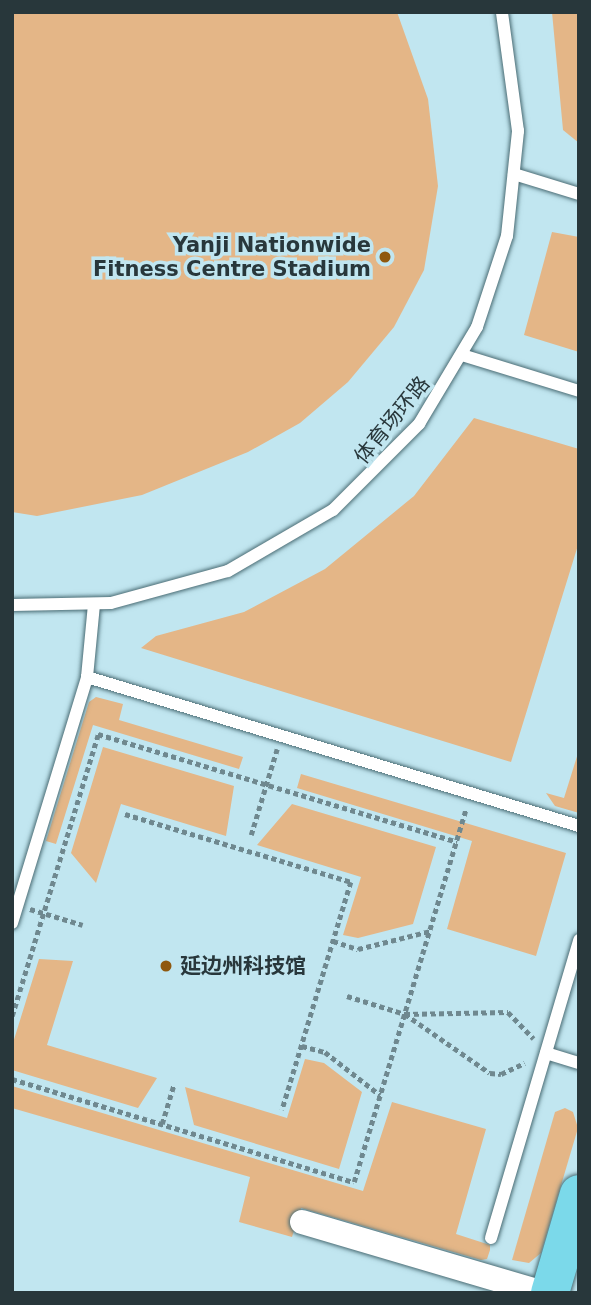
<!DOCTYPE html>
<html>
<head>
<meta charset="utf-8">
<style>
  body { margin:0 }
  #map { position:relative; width:591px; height:1305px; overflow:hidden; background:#c1e6f0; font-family:"DejaVu Sans","Noto Sans SC",sans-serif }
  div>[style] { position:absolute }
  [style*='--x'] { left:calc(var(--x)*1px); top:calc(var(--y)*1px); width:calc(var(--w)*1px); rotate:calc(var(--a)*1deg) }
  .green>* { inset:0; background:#e4b687 }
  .path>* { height:4.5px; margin-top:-2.25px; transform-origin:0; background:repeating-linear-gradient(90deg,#6f888f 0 5px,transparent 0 8.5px) }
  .roads { filter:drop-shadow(0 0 2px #4a6c74) drop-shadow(0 0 2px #4a6c74) }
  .service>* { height:12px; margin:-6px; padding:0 6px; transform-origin:6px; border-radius:6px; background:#fff }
  .minor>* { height:24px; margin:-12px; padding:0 12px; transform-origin:12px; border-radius:12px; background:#fff }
  .primary>* { height:38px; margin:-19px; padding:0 19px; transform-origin:19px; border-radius:19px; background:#7bd9ea }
  .dots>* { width:19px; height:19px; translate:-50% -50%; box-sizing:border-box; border:4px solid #c1e6f0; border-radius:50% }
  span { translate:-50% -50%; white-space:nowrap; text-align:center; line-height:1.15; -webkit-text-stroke:7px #c1e6f0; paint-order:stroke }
  .poi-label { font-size:21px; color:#28373b; font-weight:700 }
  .right { translate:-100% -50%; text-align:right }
  .left { translate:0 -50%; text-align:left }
  .street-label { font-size:21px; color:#28373b }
  .frame { position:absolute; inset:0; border:14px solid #28373b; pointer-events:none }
</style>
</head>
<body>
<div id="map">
  <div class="green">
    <i style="clip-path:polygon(12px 12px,397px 12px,428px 99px,438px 186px,424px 270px,394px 327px,348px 382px,300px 423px,248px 452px,142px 495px,37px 516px,12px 512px)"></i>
    <i style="clip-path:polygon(552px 12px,579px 12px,579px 143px,563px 130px)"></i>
    <i style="clip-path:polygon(552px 232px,579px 237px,579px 352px,524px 335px)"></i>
    <i style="clip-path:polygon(474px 418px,579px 449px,579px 542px,511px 762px,141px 648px,156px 636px,244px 612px,325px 569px,414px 496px)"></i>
    <i style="clip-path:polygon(96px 697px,123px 704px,119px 720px,243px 757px,239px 769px,93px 725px,56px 844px,46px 841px,89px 702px)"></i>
    <i style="clip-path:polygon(103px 747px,234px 786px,226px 836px,121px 804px,96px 883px,71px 853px)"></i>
    <i style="clip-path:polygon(579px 750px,579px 813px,555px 806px,546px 793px,564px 798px)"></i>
    <i style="clip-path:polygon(301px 774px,566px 853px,536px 956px,447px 929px,472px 841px,297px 788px)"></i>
    <i style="clip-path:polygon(292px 804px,436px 847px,413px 924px,358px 938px,343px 935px,361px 877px,257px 845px)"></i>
    <i style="clip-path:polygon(39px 959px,73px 961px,47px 1045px,157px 1078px,138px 1108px,12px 1070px,12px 1046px)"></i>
    <i style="clip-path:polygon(305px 1059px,324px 1063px,362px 1092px,339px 1169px,194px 1125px,185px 1087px,287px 1118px)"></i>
    <i style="clip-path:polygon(12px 1086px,363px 1191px,392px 1102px,486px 1129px,456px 1234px,490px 1245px,490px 1250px,487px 1259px,481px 1260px,301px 1208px,292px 1237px,239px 1222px,250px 1177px,12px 1108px)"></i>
    <i style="clip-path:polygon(565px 1108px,573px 1112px,578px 1128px,541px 1253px,529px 1263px,512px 1260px,555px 1112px)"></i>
  </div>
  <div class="path">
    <i style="--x:125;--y:814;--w:236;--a:16.7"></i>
    <i style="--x:351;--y:882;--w:238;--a:106.8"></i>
    <i style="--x:251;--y:835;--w:90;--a:-73.2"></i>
    <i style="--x:30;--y:909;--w:55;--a:16.8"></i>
    <i style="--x:333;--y:941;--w:26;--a:18"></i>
    <i style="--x:358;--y:949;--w:74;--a:-14"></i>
    <i style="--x:347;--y:996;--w:61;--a:17.2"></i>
    <i style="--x:405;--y:1014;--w:103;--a:-1.1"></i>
    <i style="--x:508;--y:1012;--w:37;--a:46"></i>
    <i style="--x:405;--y:1014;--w:103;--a:34.8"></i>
    <i style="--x:490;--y:1073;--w:11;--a:5"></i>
    <i style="--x:501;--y:1074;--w:26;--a:-25"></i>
    <i style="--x:12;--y:1016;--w:295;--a:-73"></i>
    <i style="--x:98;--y:734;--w:375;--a:16.7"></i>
    <i style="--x:302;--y:1046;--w:24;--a:15"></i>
    <i style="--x:325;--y:1052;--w:70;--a:38"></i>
    <i style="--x:12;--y:1079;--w:357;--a:16.8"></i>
    <i style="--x:354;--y:1182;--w:390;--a:-73.3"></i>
    <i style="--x:162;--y:1124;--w:42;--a:-73.3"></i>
  </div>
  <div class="roads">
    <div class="service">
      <i style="--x:514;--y:174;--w:68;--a:17.1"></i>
      <i style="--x:462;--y:355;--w:122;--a:17.1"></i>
      <i style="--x:12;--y:605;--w:99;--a:-1.2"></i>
      <i style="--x:111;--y:603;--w:121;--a:-15.3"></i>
      <i style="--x:228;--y:571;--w:121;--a:-30.2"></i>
      <i style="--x:333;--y:510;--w:122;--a:-45"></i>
      <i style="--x:419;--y:424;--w:113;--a:-59.1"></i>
      <i style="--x:477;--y:327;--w:96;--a:-71.8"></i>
      <i style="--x:507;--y:236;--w:106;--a:-84"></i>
      <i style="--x:518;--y:131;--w:120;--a:-97.7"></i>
      <i style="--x:87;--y:677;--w:514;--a:16.85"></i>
      <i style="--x:12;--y:923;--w:257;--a:-73"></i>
      <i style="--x:87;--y:677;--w:73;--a:-84.5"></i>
      <i style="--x:546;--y:1053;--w:34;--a:17"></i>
      <i style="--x:491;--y:1238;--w:311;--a:-73.5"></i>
    </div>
    <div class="minor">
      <i style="--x:302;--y:1222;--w:251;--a:16.4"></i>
    </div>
    <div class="primary">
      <i style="--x:550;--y:1293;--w:103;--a:-73.7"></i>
    </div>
  </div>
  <div class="dots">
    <i style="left:385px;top:257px;background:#8f580e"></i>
    <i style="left:166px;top:966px;background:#8f580e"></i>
  </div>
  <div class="poi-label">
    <span class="right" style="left:371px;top:257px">Yanji Nationwide<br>Fitness Centre Stadium</span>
    <span class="left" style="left:180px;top:966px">延边州科技馆</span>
  </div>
  <div class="street-label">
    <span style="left:392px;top:420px;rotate:-51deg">体育场环路</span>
  </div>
  <div class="frame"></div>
</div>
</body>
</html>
